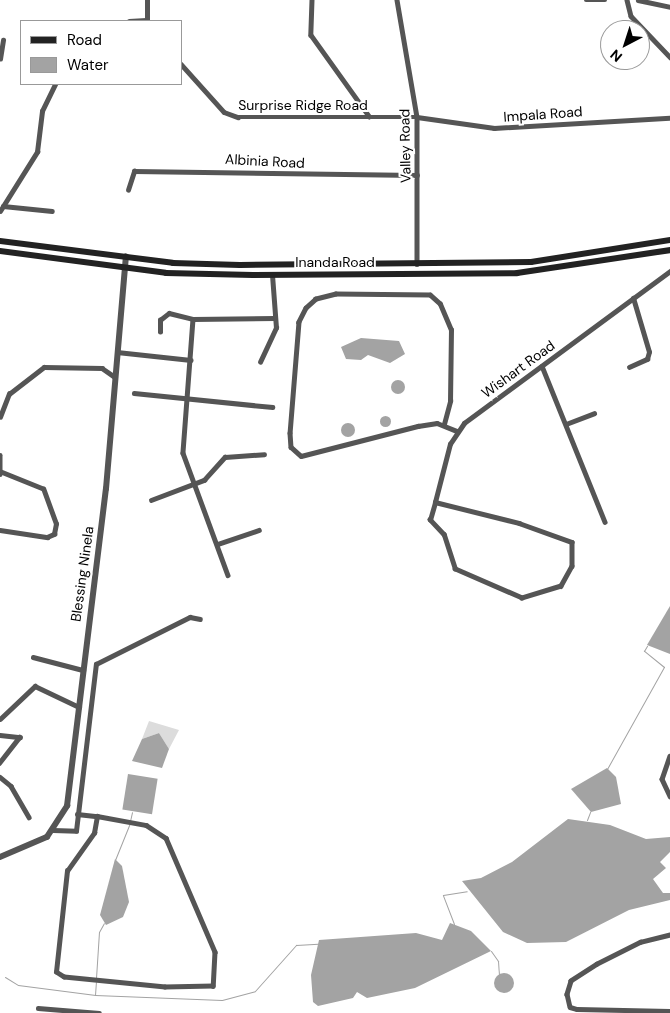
<!DOCTYPE html>
<html>
<head>
<meta charset="utf-8">
<style>
  body { margin:0 }
  #map { position:relative; width:670px; height:1013px; overflow:hidden; background:#fff; font-family:"DM Sans",sans-serif }
  div>[style] { position:absolute }
  [style*='--x'] { left:calc(var(--x)*1px); top:calc(var(--y)*1px); width:calc(var(--w)*1px); rotate:calc(var(--a)*1deg) }
  .green>* { inset:0; background:#dcdcdc }
  .water>* { inset:0; background:#a3a3a3; transform-origin:0 0 }
  .round { border-radius:50% }
  .stream>* { height:1px; margin:-0.5px; padding:0 0.5px; transform-origin:0.5px; border-radius:0.5px; background:#a3a3a3 }
  .minor>* { height:4.5px; margin:-2.25px; padding:0 2.25px; transform-origin:2.25px; border-radius:2.25px; background:#555 }
  .tertiary>* { height:5.5px; margin:-2.75px; padding:0 2.75px; transform-origin:2.75px; border-radius:2.75px; background:#555 }
  .secondary>* { height:6px; margin:-3px; padding:0 3px; transform-origin:3px; border-radius:3px; background:#222 }
  span { translate:-50% -50%; white-space:nowrap; text-align:center; line-height:1.15; -webkit-text-stroke:4px #fff; paint-order:stroke }
  .street-label { font-size:14px; color:#000 }
  .legend { position:absolute; left:20px; top:20px; width:162px; height:65px; box-sizing:border-box; background:#fff; border:1px solid #999; margin:0; padding:6px 9px; list-style:none; font-size:15px; color:#000 }
  .legend li { display:flex; align-items:center; gap:10px; height:25px }
  .legend b { width:25px; border:1px solid #999 }
  .north { position:absolute; left:600px; top:20px; width:50px; height:50px; box-sizing:border-box; background:#fff; border:1px solid #999; border-radius:50%; rotate:220deg; font-size:14px; font-weight:700; line-height:20px; text-align:center; color:#000 }
  .north::after { content:''; display:block; margin:auto; width:18px; height:22px; background:#000; clip-path:polygon(50% 0,100% 100%,50% 72%,0 100%) }
</style>
</head>
<body>
<div id="map">
  <div class="green">
    <i style="clip-path:polygon(149px 721px,179px 730px,169px 749px,159px 733px,142px 739px)"></i>
  </div>
  <div class="water">
    <i style="clip-path:polygon(361px 338px,399px 341px,405px 354px,390px 363px,368px 355px,361px 360px,346px 359px,341px 347px)"></i>
    <i class="round" style="left:391px;top:380px;width:14px;height:14px"></i>
    <i class="round" style="left:379.5px;top:415.5px;width:11px;height:11px"></i>
    <i class="round" style="left:341px;top:423px;width:14px;height:14px"></i>
    <i style="clip-path:polygon(670px 606px,670px 654px,647px 645px)"></i>
    <i style="clip-path:polygon(159px 733px,169px 749px,162px 768px,132px 761px,142px 739px)"></i>
    <i style="clip-path:polygon(607px 768px,616px 777px,621px 804px,591px 812px,571px 789px)"></i>
    <i style="left:128px;top:774px;width:30px;height:36px;rotate:9deg"></i>
    <i style="clip-path:polygon(568px 819px,610px 825px,646px 839px,670px 837px,670px 852px,660px 862px,666px 868px,653px 879px,663px 893px,670px 893px,670px 900px,629px 910px,566px 942px,527px 943px,503px 932px,462px 881px,481px 878px,512px 862px)"></i>
    <i style="clip-path:polygon(115px 859px,122px 866px,129px 902px,123px 917px,106px 925px,100px 915px)"></i>
    <i style="clip-path:polygon(450px 923px,471px 931px,491px 951px,415px 988px,367px 998px,357px 992px,353px 998px,318px 1006px,313px 1002px,311px 975px,319px 940px,416px 933px,442px 940px)"></i>
    <i class="round" style="left:494px;top:973px;width:20px;height:20px"></i>
  </div>
  <div class="stream">
    <i style="--x:607;--y:769;--w:117;--a:-60.8"></i>
    <i style="--x:664;--y:667;--w:26;--a:-141"></i>
    <i style="--x:644;--y:651;--w:6;--a:-59"></i>
    <i style="--x:587;--y:820;--w:9;--a:-69"></i>
    <i style="--x:130;--y:821;--w:9;--a:-77"></i>
    <i style="--x:115;--y:860;--w:38;--a:-68"></i>
    <i style="--x:454;--y:924;--w:31;--a:-111"></i>
    <i style="--x:443;--y:895;--w:24;--a:-9"></i>
    <i style="--x:491;--y:951;--w:12;--a:55"></i>
    <i style="--x:498;--y:961;--w:14;--a:86"></i>
    <i style="--x:5;--y:977;--w:15;--a:32"></i>
    <i style="--x:18;--y:985;--w:78;--a:7.4"></i>
    <i style="--x:95;--y:995;--w:127;--a:2.3"></i>
    <i style="--x:222;--y:1000;--w:34;--a:-15"></i>
    <i style="--x:255;--y:991;--w:62;--a:-48.3"></i>
    <i style="--x:296;--y:945;--w:22;--a:-3"></i>
    <i style="--x:96;--y:978;--w:46;--a:-86.3"></i>
    <i style="--x:99;--y:932;--w:10;--a:-61"></i>
    <i style="--x:95;--y:995;--w:13;--a:-86"></i>
  </div>
  <div class="minor">
    <i style="--x:312;--y:0;--w:35;--a:92"></i>
    <i style="--x:311;--y:35;--w:100;--a:54.4"></i>
    <i style="--x:397;--y:0;--w:119;--a:80.3"></i>
    <i style="--x:417;--y:117;--w:147;--a:90"></i>
    <i style="--x:586;--y:0;--w:19;--a:0"></i>
    <i style="--x:627;--y:0;--w:16;--a:76"></i>
    <i style="--x:631;--y:16;--w:57;--a:46.4"></i>
    <i style="--x:638;--y:0;--w:33;--a:12"></i>
    <i style="--x:129;--y:21;--w:17;--a:-3"></i>
    <i style="--x:147;--y:21;--w:21;--a:-90"></i>
    <i style="--x:0;--y:59;--w:19;--a:-81"></i>
    <i style="--x:181;--y:64;--w:64;--a:48.1"></i>
    <i style="--x:224;--y:112;--w:15;--a:20"></i>
    <i style="--x:238;--y:117;--w:179;--a:0"></i>
    <i style="--x:417;--y:117;--w:78;--a:8.1"></i>
    <i style="--x:494;--y:128;--w:176;--a:-3.3"></i>
    <i style="--x:128;--y:190;--w:20;--a:-72"></i>
    <i style="--x:134;--y:171;--w:283;--a:0.8"></i>
    <i style="--x:3;--y:206;--w:49;--a:5.8"></i>
    <i style="--x:0;--y:211;--w:70;--a:-57.9"></i>
    <i style="--x:37;--y:152;--w:41;--a:-83"></i>
    <i style="--x:42;--y:111;--w:30;--a:-64"></i>
    <i style="--x:193;--y:319;--w:134;--a:94.3"></i>
    <i style="--x:183;--y:453;--w:130;--a:69.8"></i>
    <i style="--x:160;--y:332;--w:12;--a:-90"></i>
    <i style="--x:160;--y:320;--w:11;--a:-38"></i>
    <i style="--x:169;--y:313;--w:25;--a:14"></i>
    <i style="--x:193;--y:319;--w:81;--a:-0.7"></i>
    <i style="--x:117;--y:352;--w:74;--a:6.2"></i>
    <i style="--x:260;--y:362;--w:38;--a:-65"></i>
    <i style="--x:276;--y:328;--w:53;--a:-94.3"></i>
    <i style="--x:542;--y:366;--w:168;--a:68"></i>
    <i style="--x:629;--y:367;--w:20;--a:-24"></i>
    <i style="--x:647;--y:359;--w:7;--a:-74"></i>
    <i style="--x:649;--y:352;--w:56;--a:-106.5"></i>
    <i style="--x:134;--y:393;--w:139;--a:5.8"></i>
    <i style="--x:0;--y:417;--w:25;--a:-69"></i>
    <i style="--x:9;--y:394;--w:44;--a:-37.6"></i>
    <i style="--x:44;--y:367;--w:58;--a:1"></i>
    <i style="--x:102;--y:368;--w:16;--a:35"></i>
    <i style="--x:444;--y:424;--w:24;--a:-75"></i>
    <i style="--x:450;--y:401;--w:71;--a:-89.2"></i>
    <i style="--x:451;--y:330;--w:28;--a:-113"></i>
    <i style="--x:440;--y:304;--w:13;--a:-138"></i>
    <i style="--x:430;--y:295;--w:94;--a:-179.4"></i>
    <i style="--x:336;--y:294;--w:21;--a:166"></i>
    <i style="--x:316;--y:299;--w:13;--a:138"></i>
    <i style="--x:306;--y:308;--w:16;--a:117"></i>
    <i style="--x:299;--y:322;--w:111;--a:94.6"></i>
    <i style="--x:290;--y:433;--w:14;--a:86"></i>
    <i style="--x:291;--y:447;--w:13;--a:42"></i>
    <i style="--x:301;--y:456;--w:121;--a:-14.4"></i>
    <i style="--x:418;--y:426;--w:19;--a:-9"></i>
    <i style="--x:437;--y:423;--w:22;--a:22"></i>
    <i style="--x:566;--y:424;--w:30;--a:-21"></i>
    <i style="--x:0;--y:455;--w:19;--a:90"></i>
    <i style="--x:151;--y:500;--w:57;--a:-20.7"></i>
    <i style="--x:204;--y:480;--w:31;--a:-48"></i>
    <i style="--x:225;--y:457;--w:39;--a:-4"></i>
    <i style="--x:435;--y:502;--w:87;--a:14"></i>
    <i style="--x:519;--y:523;--w:56;--a:19.7"></i>
    <i style="--x:572;--y:542;--w:24;--a:90"></i>
    <i style="--x:572;--y:566;--w:23;--a:119"></i>
    <i style="--x:561;--y:586;--w:41;--a:162.9"></i>
    <i style="--x:522;--y:598;--w:73;--a:-156.6"></i>
    <i style="--x:455;--y:569;--w:36;--a:-108"></i>
    <i style="--x:444;--y:535;--w:21;--a:-133"></i>
    <i style="--x:430;--y:520;--w:19;--a:-74"></i>
    <i style="--x:435;--y:502;--w:60;--a:-75.5"></i>
    <i style="--x:450;--y:444;--w:25;--a:-56"></i>
    <i style="--x:464;--y:423;--w:256;--a:-36.4"></i>
    <i style="--x:0;--y:530;--w:48;--a:8.5"></i>
    <i style="--x:47;--y:537;--w:8;--a:-23"></i>
    <i style="--x:54;--y:534;--w:10;--a:-79"></i>
    <i style="--x:56;--y:524;--w:37;--a:-110"></i>
    <i style="--x:43;--y:489;--w:45;--a:-158"></i>
    <i style="--x:218;--y:544;--w:43;--a:-18.9"></i>
    <i style="--x:33;--y:657;--w:52;--a:14.6"></i>
    <i style="--x:0;--y:719;--w:48;--a:-43.3"></i>
    <i style="--x:35;--y:686;--w:49;--a:25.5"></i>
    <i style="--x:0;--y:735;--w:20;--a:6"></i>
    <i style="--x:20;--y:737;--w:33;--a:128"></i>
    <i style="--x:670;--y:756;--w:24;--a:109"></i>
    <i style="--x:662;--y:779;--w:19;--a:65"></i>
    <i style="--x:0;--y:777;--w:14;--a:39"></i>
    <i style="--x:11;--y:786;--w:36;--a:60"></i>
    <i style="--x:77;--y:814;--w:20;--a:6"></i>
    <i style="--x:97;--y:816;--w:50;--a:10.4"></i>
    <i style="--x:146;--y:825;--w:24;--a:33"></i>
    <i style="--x:166;--y:838;--w:124;--a:66.7"></i>
    <i style="--x:215;--y:952;--w:34;--a:93"></i>
    <i style="--x:213;--y:986;--w:48;--a:178.8"></i>
    <i style="--x:165;--y:987;--w:101;--a:-174.3"></i>
    <i style="--x:64;--y:977;--w:9;--a:-148"></i>
    <i style="--x:56;--y:972;--w:102;--a:-83.8"></i>
    <i style="--x:67;--y:871;--w:47;--a:-54.6"></i>
    <i style="--x:94;--y:833;--w:17;--a:-80"></i>
    <i style="--x:53;--y:830;--w:23;--a:2"></i>
    <i style="--x:76;--y:831;--w:168;--a:-83.2"></i>
    <i style="--x:96;--y:664;--w:105;--a:-26.6"></i>
    <i style="--x:190;--y:617;--w:10;--a:11"></i>
    <i style="--x:670;--y:935;--w:30;--a:166"></i>
    <i style="--x:641;--y:942;--w:49;--a:153.4"></i>
    <i style="--x:597;--y:964;--w:31;--a:147"></i>
    <i style="--x:571;--y:981;--w:14;--a:107"></i>
    <i style="--x:567;--y:994;--w:13;--a:77"></i>
    <i style="--x:570;--y:1007;--w:7;--a:16"></i>
    <i style="--x:577;--y:1009;--w:93;--a:1.2"></i>
    <i style="--x:38;--y:1008;--w:61;--a:4.7"></i>
  </div>
  <div class="tertiary">
    <i style="--x:0;--y:857;--w:51;--a:-23.1"></i>
    <i style="--x:47;--y:837;--w:37;--a:-57"></i>
    <i style="--x:67;--y:806;--w:319;--a:-83"></i>
    <i style="--x:106;--y:489;--w:233;--a:-85.1"></i>
  </div>
  <div class="secondary">
    <i style="--x:0;--y:241;--w:174;--a:7.2"></i>
    <i style="--x:173;--y:263;--w:67;--a:1.7"></i>
    <i style="--x:240;--y:265;--w:291;--a:-0.6"></i>
    <i style="--x:531;--y:262;--w:141;--a:-9"></i>
    <i style="--x:0;--y:251;--w:167;--a:7.5"></i>
    <i style="--x:166;--y:273;--w:87;--a:1.3"></i>
    <i style="--x:253;--y:275;--w:264;--a:-0.4"></i>
    <i style="--x:517;--y:273;--w:155;--a:-8.5"></i>
  </div>
  <div class="street-label">
    <span style="left:303px;top:105px">Surprise Ridge Road</span>
    <span style="left:543px;top:114px;rotate:-4deg">Impala Road</span>
    <span style="left:405px;top:146px;rotate:-91deg">Valley Road</span>
    <span style="left:265px;top:161px;rotate:3deg">Albinia Road</span>
    <span style="left:335px;top:262px">Inanda Road</span>
    <span style="left:518px;top:369px;rotate:-36deg">Wishart Road</span>
    <span style="left:82px;top:574px;rotate:-82deg">Blessing Ninela</span>
  </div>
  <ul class="legend">
  <li><b style="height:6px;background:#222"></b>Road</li>
  <li><b style="height:14px;background:#a3a3a3"></b>Water</li>
  </ul>
  <div class="north">N</div>
</div>
</body>
</html>
